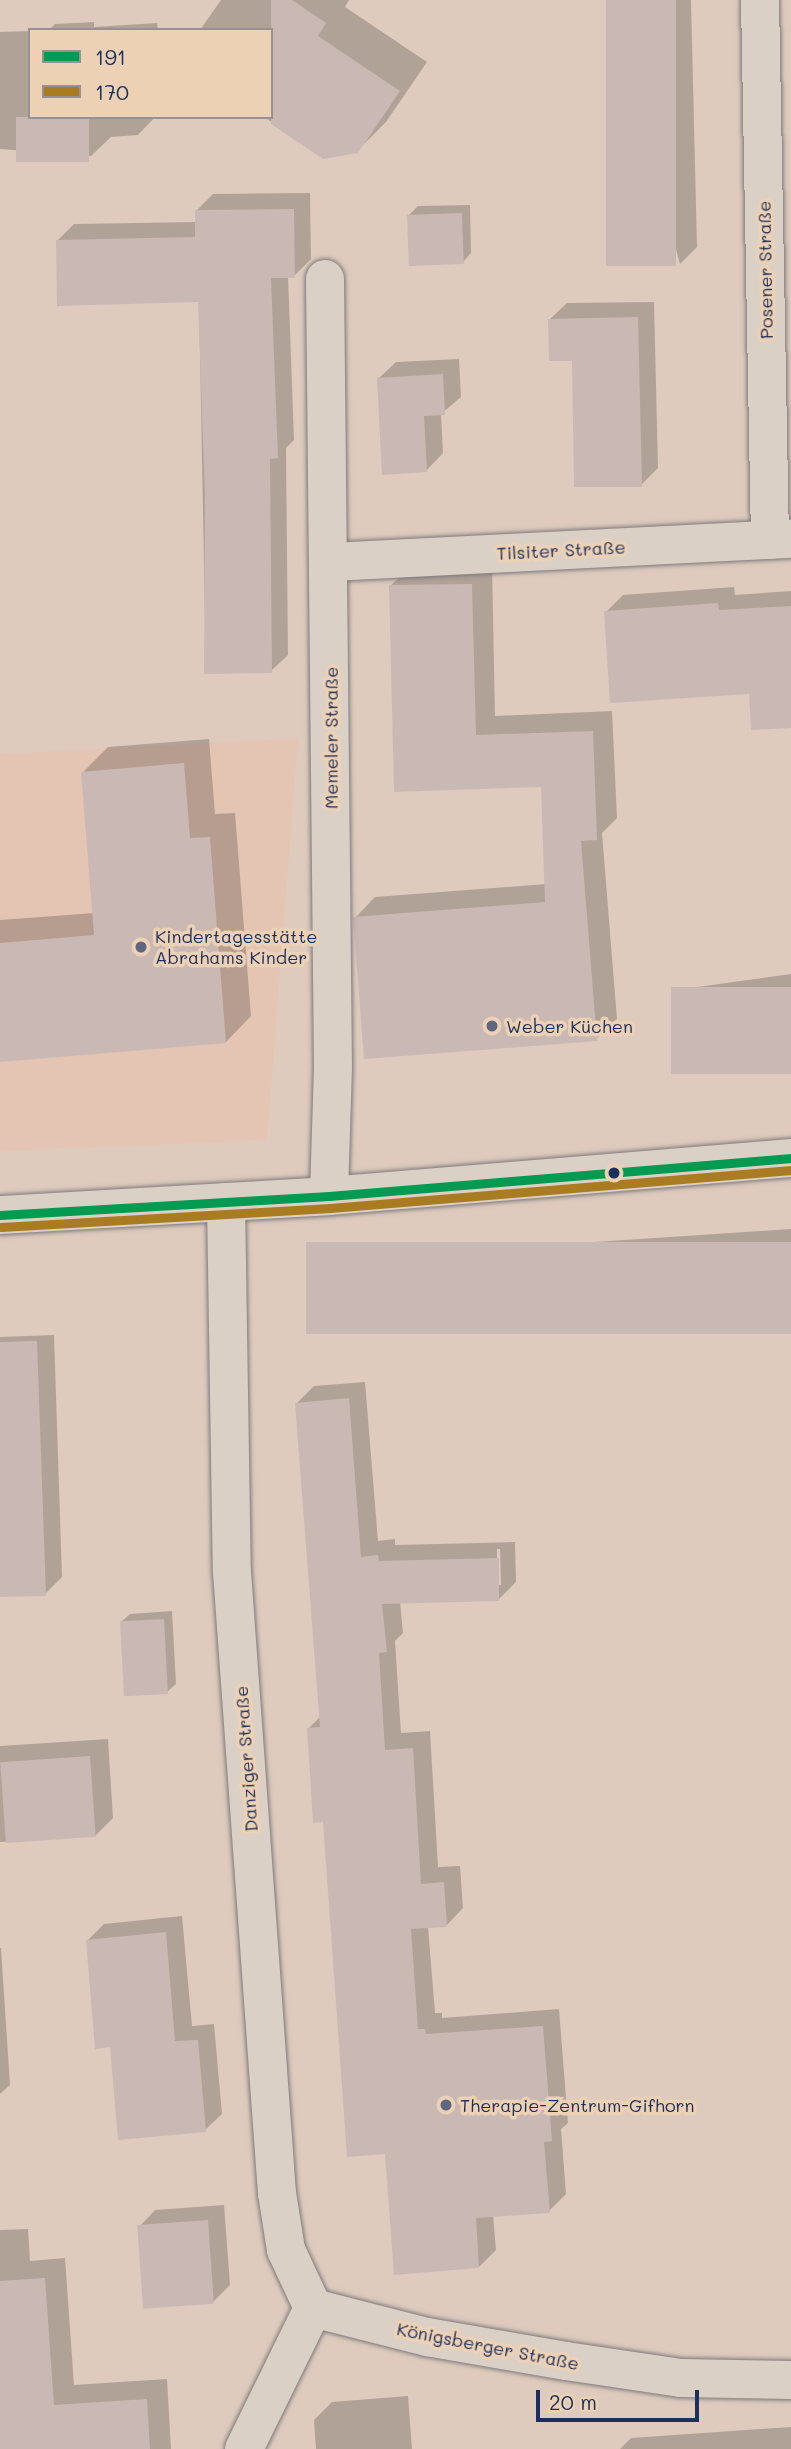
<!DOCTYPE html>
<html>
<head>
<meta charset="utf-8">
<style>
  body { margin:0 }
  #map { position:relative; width:791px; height:2449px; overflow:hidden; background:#decbbd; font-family:Mali,sans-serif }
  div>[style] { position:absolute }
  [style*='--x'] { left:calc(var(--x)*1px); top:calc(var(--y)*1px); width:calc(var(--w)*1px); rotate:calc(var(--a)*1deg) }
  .built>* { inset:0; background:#e4c5b3 }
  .shadow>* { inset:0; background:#0003 }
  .building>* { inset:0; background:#cab8b4; transform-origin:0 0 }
  .roads { filter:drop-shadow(0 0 2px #7f7a7d) drop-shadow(0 0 2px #7f7a7d) }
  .minor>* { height:38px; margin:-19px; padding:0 19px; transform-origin:19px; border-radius:19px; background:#dbd0c6 }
  .bus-1>* { height:9px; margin:-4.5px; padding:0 4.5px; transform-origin:4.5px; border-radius:4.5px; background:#039a52 }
  .bus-2>* { height:9px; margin:-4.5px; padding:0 4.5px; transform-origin:4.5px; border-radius:4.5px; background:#aa7c21 }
  .dots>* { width:19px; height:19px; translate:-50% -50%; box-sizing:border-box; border:4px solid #edd1b4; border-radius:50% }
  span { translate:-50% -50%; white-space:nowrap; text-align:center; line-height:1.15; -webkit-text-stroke:7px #edd1b4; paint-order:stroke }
  .street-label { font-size:18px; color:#1b2f5e }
  .poi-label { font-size:18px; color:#1b2f5e }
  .left { translate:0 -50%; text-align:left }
  .legend { position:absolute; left:28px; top:28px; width:245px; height:91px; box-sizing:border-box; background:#edd1b4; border:2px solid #999092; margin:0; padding:9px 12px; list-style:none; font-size:21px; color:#1b2f5e }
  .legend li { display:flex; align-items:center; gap:14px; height:35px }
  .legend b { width:35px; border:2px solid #999092 }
  .scale { position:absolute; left:536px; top:2390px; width:163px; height:32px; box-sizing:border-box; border:4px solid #1b2f5e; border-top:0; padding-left:9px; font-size:21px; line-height:24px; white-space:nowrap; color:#1b2f5e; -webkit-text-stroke:5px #edd1b4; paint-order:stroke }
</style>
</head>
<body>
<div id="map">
  <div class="built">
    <i style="clip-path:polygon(298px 738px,267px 1140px,0 1151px,0 754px)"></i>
  </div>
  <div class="shadow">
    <i style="clip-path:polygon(221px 0,349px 0,345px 7px,427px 62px,386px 122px,357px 151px,323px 157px,264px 117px,271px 117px,271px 30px,200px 30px)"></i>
    <i style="clip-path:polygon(608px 0,691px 0,697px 247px,680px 264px)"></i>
    <i style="clip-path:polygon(94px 22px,94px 27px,157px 23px,158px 30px,49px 30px,55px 24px)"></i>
    <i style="clip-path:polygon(30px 31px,30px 117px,155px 117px,138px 135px,111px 137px,91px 156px,0 149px,0 32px)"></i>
    <i style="clip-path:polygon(310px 193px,311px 259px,294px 276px,288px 276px,294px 440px,286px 448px,288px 655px,271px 671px,206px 672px,199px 300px,57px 241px,74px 224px,196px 222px,196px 211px,213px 194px)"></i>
    <i style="clip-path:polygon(470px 205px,471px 253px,463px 262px,409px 215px,418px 206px)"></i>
    <i style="clip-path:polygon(654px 302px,658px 468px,641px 485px,550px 319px,567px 303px)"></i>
    <i style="clip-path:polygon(459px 359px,461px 397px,441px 414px,443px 453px,427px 470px,379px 378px,396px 362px)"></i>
    <i style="clip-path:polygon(492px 564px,495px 716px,612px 711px,617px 818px,602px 833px,617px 1019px,596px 1039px,355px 918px,375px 897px,546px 884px,542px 786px,395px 790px,390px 586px,411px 566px)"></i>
    <i style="clip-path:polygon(734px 587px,735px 595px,791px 591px,791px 726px,750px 692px,606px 612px,623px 595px)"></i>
    <i style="clip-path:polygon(209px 739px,215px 814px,235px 813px,251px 1016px,226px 1042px,0 1060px,0 920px,94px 913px,83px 772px,108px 747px)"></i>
    <i style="clip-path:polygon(791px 974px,791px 1073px,673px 1005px,690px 988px)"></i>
    <i style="clip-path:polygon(791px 1229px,791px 1333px,309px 1276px,326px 1260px)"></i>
    <i style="clip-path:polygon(54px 1335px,62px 1577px,45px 1594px,0 1595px,0 1337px)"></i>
    <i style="clip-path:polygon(evenodd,365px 1382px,378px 1541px,395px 1539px,395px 1545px,515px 1542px,516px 1582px,499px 1599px,400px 1602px,403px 1633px,395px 1641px,401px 1733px,430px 1731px,438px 1867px,460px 1866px,463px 1908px,446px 1926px,428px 1927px,435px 2013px,442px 2013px,442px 2018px,559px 2009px,568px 2123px,561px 2129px,566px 2194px,549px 2211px,493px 2215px,496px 2250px,479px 2267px,386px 2153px,309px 1728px,321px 1716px,297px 1403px,314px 1386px,365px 1382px,497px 1549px,500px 1549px,501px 1585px,497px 1585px,497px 1549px)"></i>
    <i style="clip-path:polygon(172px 1611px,176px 1684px,167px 1692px,121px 1622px,130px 1614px)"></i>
    <i style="clip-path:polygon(108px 1739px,113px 1818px,95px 1836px,0 1842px,0 1746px)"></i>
    <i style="clip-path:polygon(182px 1916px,192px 2026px,214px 2024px,222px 2114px,205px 2130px,88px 1940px,104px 1924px)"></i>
    <i style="clip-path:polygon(1px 1948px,10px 2085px,0 2094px,0 1948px)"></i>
    <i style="clip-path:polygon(224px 2205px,230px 2285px,213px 2302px,139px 2227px,155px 2210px)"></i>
    <i style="clip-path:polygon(28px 2229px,30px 2261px,65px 2258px,74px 2385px,167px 2379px,171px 2449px,0 2449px,0 2230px)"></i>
    <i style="clip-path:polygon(408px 2396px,412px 2449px,316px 2449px,314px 2420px,332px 2402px)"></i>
    <i style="clip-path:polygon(791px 2427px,791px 2449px,620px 2449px,631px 2438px)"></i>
  </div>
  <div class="building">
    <i style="clip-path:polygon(271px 0,292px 0,326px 23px,318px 36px,400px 91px,358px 153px,323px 159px,271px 124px)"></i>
    <i style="left:606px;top:0;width:70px;height:266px"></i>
    <i style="left:16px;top:117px;width:73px;height:45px"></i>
    <i style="clip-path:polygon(294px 209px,295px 278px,271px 278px,278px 458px,270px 459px,272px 673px,204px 674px,205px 494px,198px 302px,57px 306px,56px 240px,195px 237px,195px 210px)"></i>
    <i style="left:462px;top:213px;width:51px;height:55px;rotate:88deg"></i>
    <i style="clip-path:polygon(638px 317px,642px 487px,574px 487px,572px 361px,549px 361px,548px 319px)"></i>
    <i style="clip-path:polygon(443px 374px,445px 415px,424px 416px,427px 472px,382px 475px,377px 378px)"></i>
    <i style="clip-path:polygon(472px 584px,476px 735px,593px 731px,597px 840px,581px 841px,597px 1041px,364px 1059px,353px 917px,545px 902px,541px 787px,394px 792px,389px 585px)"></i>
    <i style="clip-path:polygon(718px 603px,719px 610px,791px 606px,791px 728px,751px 730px,749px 694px,610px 703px,604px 611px)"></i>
    <i style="clip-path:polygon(184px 763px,190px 838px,210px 837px,226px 1043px,0 1062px,0 943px,94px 935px,81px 772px)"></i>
    <i style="left:791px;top:987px;width:87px;height:120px;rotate:90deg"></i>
    <i style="left:791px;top:1242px;width:92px;height:485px;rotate:90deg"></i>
    <i style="clip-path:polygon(37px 1341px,46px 1596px,0 1597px,0 1342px)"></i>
    <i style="clip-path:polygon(349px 1398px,361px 1557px,378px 1555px,379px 1561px,499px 1558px,499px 1601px,382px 1604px,387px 1652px,379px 1653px,385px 1750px,413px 1748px,421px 1884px,444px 1882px,447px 1927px,411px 1929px,418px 2029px,425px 2029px,426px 2034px,543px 2026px,552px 2141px,544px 2142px,550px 2213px,476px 2218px,479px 2268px,394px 2275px,385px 2154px,347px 2157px,323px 1822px,313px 1823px,307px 1728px,320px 1727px,295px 1403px)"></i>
    <i style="left:164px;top:1619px;width:75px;height:44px;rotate:87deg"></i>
    <i style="left:90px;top:1756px;width:81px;height:90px;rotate:86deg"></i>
    <i style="clip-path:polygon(166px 1932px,175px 2041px,198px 2040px,206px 2132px,118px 2140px,110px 2047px,95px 2049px,86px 1940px)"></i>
    <i style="left:208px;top:2220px;width:84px;height:71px;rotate:86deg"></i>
    <i style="clip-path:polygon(45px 2278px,54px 2405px,147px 2399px,150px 2449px,0 2449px,0 2281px)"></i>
  </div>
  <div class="roads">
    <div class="minor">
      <i style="--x:760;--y:0;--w:540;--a:88.94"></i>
      <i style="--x:325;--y:279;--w:788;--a:89.42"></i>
      <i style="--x:333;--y:1067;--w:129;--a:91.8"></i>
      <i style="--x:330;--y:562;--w:462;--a:-2.9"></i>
      <i style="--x:226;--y:1202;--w:370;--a:89.1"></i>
      <i style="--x:232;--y:1572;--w:623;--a:85.86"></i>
      <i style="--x:277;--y:2193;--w:58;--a:81"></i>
      <i style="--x:286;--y:2250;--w:64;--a:65"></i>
      <i style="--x:0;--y:1215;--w:330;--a:-3.3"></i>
      <i style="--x:329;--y:1196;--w:464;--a:-4.7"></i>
      <i style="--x:313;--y:2308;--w:118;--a:14.3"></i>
      <i style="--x:427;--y:2337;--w:141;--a:9.8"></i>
      <i style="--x:566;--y:2361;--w:116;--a:8.4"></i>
      <i style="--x:681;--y:2378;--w:110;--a:1"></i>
      <i style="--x:244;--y:2449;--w:157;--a:-63.9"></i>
    </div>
  </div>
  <div class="bus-1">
    <i style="--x:0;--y:1215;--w:330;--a:-3.3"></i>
    <i style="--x:329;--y:1196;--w:464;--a:-4.7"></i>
  </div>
  <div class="bus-2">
    <i style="--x:1;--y:1227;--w:330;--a:-3.3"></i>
    <i style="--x:330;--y:1208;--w:463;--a:-4.7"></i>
  </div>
  <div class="dots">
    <i style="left:141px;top:947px;background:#5f667f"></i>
    <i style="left:492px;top:1026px;background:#5f667f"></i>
    <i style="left:614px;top:1173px;background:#1b2f5e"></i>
    <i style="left:446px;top:2105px;background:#5f667f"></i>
  </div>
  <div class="street-label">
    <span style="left:765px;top:270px;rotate:-91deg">Posener Straße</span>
    <span style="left:561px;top:550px;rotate:-3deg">Tilsiter Straße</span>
    <span style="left:331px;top:738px;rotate:-90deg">Memeler Straße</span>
    <span style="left:246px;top:1759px;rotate:-94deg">Danziger Straße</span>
    <span style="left:488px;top:2346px;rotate:11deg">Königsberger Straße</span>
  </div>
  <div class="poi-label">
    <span class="left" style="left:155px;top:947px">Kindertagesstätte<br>Abrahams Kinder</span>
    <span class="left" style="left:506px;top:1026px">Weber Küchen</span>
    <span class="left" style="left:460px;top:2105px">Therapie-Zentrum-Gifhorn</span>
  </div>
  <ul class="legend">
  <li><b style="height:9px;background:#039a52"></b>191</li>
  <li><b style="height:9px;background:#aa7c21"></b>170</li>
  </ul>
  <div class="scale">20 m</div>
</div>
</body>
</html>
